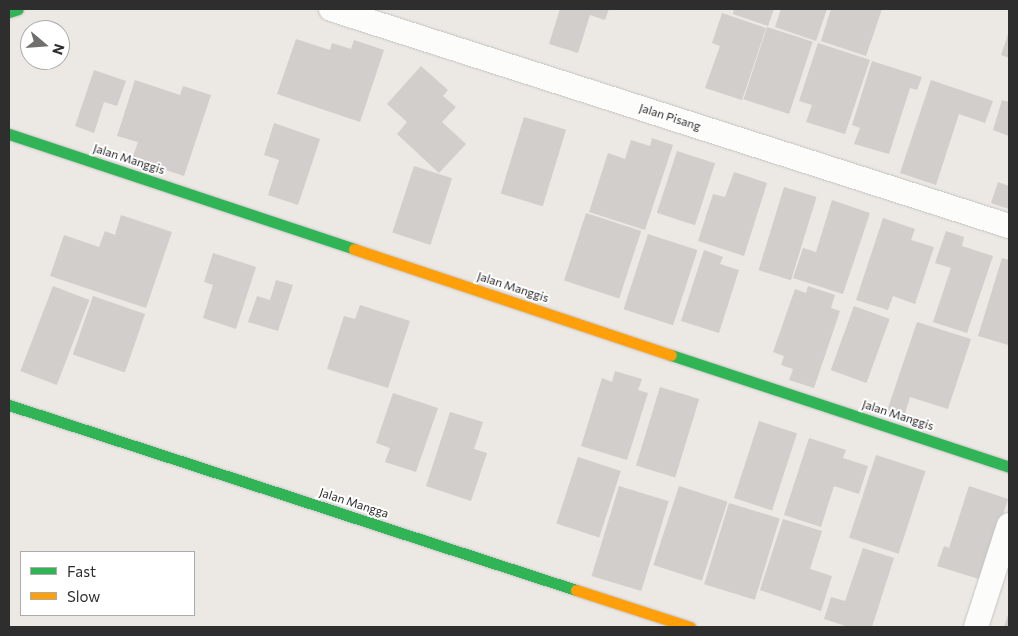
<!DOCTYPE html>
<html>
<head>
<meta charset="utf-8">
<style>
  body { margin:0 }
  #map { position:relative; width:1018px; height:636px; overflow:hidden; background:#ece8e4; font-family:Commissioner,sans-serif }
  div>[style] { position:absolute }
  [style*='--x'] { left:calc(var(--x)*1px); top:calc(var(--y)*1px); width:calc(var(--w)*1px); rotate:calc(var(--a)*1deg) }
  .building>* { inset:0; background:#d1cecb; transform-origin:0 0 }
  .roads { filter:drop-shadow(0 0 1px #c5c4c5) drop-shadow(0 0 1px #c5c4c5) }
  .street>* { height:24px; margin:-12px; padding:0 12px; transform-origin:12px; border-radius:12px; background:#fcfcfb }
  .fast>* { height:11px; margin:-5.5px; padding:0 5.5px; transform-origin:5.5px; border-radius:5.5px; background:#30b455 }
  .slow>* { height:11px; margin:-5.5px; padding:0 5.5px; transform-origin:5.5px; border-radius:5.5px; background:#ff9f0a }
  span { translate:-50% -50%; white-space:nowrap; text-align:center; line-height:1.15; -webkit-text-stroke:4px #fff; paint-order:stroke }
  .street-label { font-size:12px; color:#2e2e2e }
  .frame { position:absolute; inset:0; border:10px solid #2e2e2e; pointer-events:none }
  .legend { position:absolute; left:20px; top:551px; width:175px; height:65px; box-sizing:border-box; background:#fff; border:1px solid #ababab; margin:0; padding:6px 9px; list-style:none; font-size:15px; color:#2e2e2e }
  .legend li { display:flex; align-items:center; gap:10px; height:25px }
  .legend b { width:25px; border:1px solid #ababab }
  .north { position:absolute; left:20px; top:20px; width:50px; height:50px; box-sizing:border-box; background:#fff; border:1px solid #ababab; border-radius:50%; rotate:108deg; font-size:14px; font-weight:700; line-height:20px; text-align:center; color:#2e2e2e }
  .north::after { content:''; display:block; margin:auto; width:18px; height:22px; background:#706f6e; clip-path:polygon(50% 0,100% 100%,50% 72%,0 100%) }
</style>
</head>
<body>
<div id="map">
  <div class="building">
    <i style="clip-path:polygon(560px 9px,609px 9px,605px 20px,590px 15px,578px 53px,549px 44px)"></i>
    <i style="clip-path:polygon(734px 9px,774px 9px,768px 26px,733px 14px)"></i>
    <i style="clip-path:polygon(781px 9px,827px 9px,816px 41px,775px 27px)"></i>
    <i style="clip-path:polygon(831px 9px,882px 9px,866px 56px,821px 41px)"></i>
    <i style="clip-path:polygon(722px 13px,766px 28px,742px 100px,705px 88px,720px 46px,712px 43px)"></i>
    <i style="left:767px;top:27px;width:48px;height:76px;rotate:18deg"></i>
    <i style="clip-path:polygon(1009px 31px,1009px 58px,1001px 55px)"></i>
    <i style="clip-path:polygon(296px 39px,330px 50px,332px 43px,351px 49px,354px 40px,384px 50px,360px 122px,277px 94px)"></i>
    <i style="clip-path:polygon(818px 43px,870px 60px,845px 134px,806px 122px,812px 105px,799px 101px)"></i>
    <i style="clip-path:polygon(872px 61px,922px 77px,917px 90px,910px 88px,889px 154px,854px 144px,860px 128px,852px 125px)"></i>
    <i style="clip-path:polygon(421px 66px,448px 90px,443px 96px,456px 107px,442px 122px,466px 144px,439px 173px,397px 134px,407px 122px,387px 104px)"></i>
    <i style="clip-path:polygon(94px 70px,126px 81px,117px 106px,104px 102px,94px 133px,75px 126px)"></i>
    <i style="clip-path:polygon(135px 80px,180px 95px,183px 86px,211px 95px,184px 176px,132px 159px,138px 142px,117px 136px)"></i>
    <i style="clip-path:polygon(931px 80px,993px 101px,985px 123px,959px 114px,936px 185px,900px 173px)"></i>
    <i style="clip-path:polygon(1002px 100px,1009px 102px,1009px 136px,993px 130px)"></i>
    <i style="left:524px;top:117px;width:44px;height:80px;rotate:17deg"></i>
    <i style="clip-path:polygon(274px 123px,320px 139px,298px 205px,268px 195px,279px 160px,264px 155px)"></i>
    <i style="clip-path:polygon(652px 138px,673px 145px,645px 230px,589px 212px,608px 153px,625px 159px,631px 140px,650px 146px)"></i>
    <i style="left:677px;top:151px;width:40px;height:65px;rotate:18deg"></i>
    <i style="left:414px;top:166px;width:40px;height:70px;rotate:18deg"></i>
    <i style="clip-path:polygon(734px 172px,767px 183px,744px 256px,698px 241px,713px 194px,725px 197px)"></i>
    <i style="clip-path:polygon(998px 182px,1009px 186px,1009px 209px,991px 203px)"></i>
    <i style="left:784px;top:187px;width:34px;height:87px;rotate:17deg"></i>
    <i style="clip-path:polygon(832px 200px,870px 213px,843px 294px,793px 278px,803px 248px,816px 252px)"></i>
    <i style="left:586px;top:213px;width:58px;height:71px;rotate:18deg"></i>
    <i style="clip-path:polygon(121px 215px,172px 232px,146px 308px,50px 276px,64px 235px,99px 247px,105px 231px,115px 235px)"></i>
    <i style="clip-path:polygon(883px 218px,915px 229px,911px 240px,934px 247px,915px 304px,893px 296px,888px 310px,856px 300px)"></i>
    <i style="clip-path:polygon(946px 231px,964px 237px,962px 246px,993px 256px,967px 333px,933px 322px,951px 268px,935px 263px)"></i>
    <i style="left:648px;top:234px;width:52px;height:79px;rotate:18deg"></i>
    <i style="clip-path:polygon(704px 250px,723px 257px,720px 264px,739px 270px,719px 333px,681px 321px)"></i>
    <i style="clip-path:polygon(213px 253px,256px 267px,236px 329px,203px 318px,213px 285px,204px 282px)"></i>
    <i style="clip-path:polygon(1002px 258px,1009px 260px,1008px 345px,978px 336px)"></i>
    <i style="clip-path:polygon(276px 280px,293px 285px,278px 331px,248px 322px,257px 296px,270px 300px)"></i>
    <i style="left:53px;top:286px;width:39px;height:91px;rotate:21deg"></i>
    <i style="clip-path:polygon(808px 286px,835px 295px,831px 308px,840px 311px,814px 388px,789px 380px,793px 369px,781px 365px,784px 356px,773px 352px,795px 289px,806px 293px)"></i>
    <i style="left:93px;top:296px;width:55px;height:62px;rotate:19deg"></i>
    <i style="clip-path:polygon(360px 305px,410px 321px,388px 388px,327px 369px,344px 316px,355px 319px)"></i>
    <i style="left:854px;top:306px;width:38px;height:68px;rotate:20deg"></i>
    <i style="clip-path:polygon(917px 322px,971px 339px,948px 409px,910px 397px,903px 420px,886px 414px)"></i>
    <i style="clip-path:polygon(615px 371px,642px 379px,638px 390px,648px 393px,627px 460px,581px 446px,602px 378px,612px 382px)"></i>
    <i style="left:660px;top:387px;width:41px;height:82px;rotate:17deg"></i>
    <i style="clip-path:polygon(393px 393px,438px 408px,416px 472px,385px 462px,390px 448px,376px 443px)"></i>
    <i style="clip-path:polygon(450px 412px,483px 422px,474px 449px,487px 453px,471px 501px,426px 486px)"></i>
    <i style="left:759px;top:421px;width:40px;height:81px;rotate:18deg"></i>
    <i style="clip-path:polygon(809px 438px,846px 450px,843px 458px,868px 466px,859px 494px,834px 486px,821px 527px,784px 515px)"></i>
    <i style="left:876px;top:455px;width:52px;height:87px;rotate:18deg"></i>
    <i style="left:578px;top:457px;width:45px;height:70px;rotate:18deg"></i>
    <i style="left:619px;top:486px;width:52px;height:94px;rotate:17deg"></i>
    <i style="left:679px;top:486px;width:51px;height:83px;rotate:18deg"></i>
    <i style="clip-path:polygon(969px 486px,1008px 499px,982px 580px,937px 566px,944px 546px,949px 548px)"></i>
    <i style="left:729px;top:503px;width:53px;height:85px;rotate:17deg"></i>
    <i style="clip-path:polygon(783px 519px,822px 531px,810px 569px,832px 576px,821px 611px,760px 590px)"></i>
    <i style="clip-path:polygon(863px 548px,894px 558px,872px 627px,849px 627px,824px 619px,831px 597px,845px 601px)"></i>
    <i style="clip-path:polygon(1009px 612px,1009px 627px,1004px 627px)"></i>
  </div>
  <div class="roads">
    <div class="street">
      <i style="--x:331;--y:9;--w:712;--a:17.75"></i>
      <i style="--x:976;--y:627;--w:107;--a:-72.1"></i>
    </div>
    <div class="fast">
      <i style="--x:9;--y:12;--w:9;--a:-18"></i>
      <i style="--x:9;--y:134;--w:364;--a:18.4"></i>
      <i style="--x:671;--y:355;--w:356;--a:18.3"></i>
      <i style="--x:9;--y:405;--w:596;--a:18.07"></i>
    </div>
    <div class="slow">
      <i style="--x:354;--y:249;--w:334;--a:18.5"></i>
      <i style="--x:576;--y:590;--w:120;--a:18"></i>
    </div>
  </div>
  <div class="street-label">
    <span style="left:670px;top:117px;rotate:18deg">Jalan Pisang</span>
    <span style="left:129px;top:159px;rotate:18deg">Jalan Manggis</span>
    <span style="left:513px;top:287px;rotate:18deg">Jalan Manggis</span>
    <span style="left:898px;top:415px;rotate:18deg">Jalan Manggis</span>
    <span style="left:354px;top:503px;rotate:18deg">Jalan Mangga</span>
  </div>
  <div class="frame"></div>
  <ul class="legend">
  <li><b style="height:6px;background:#30b455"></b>Fast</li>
  <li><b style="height:6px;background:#ff9f0a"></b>Slow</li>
  </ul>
  <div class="north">N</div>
</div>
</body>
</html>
